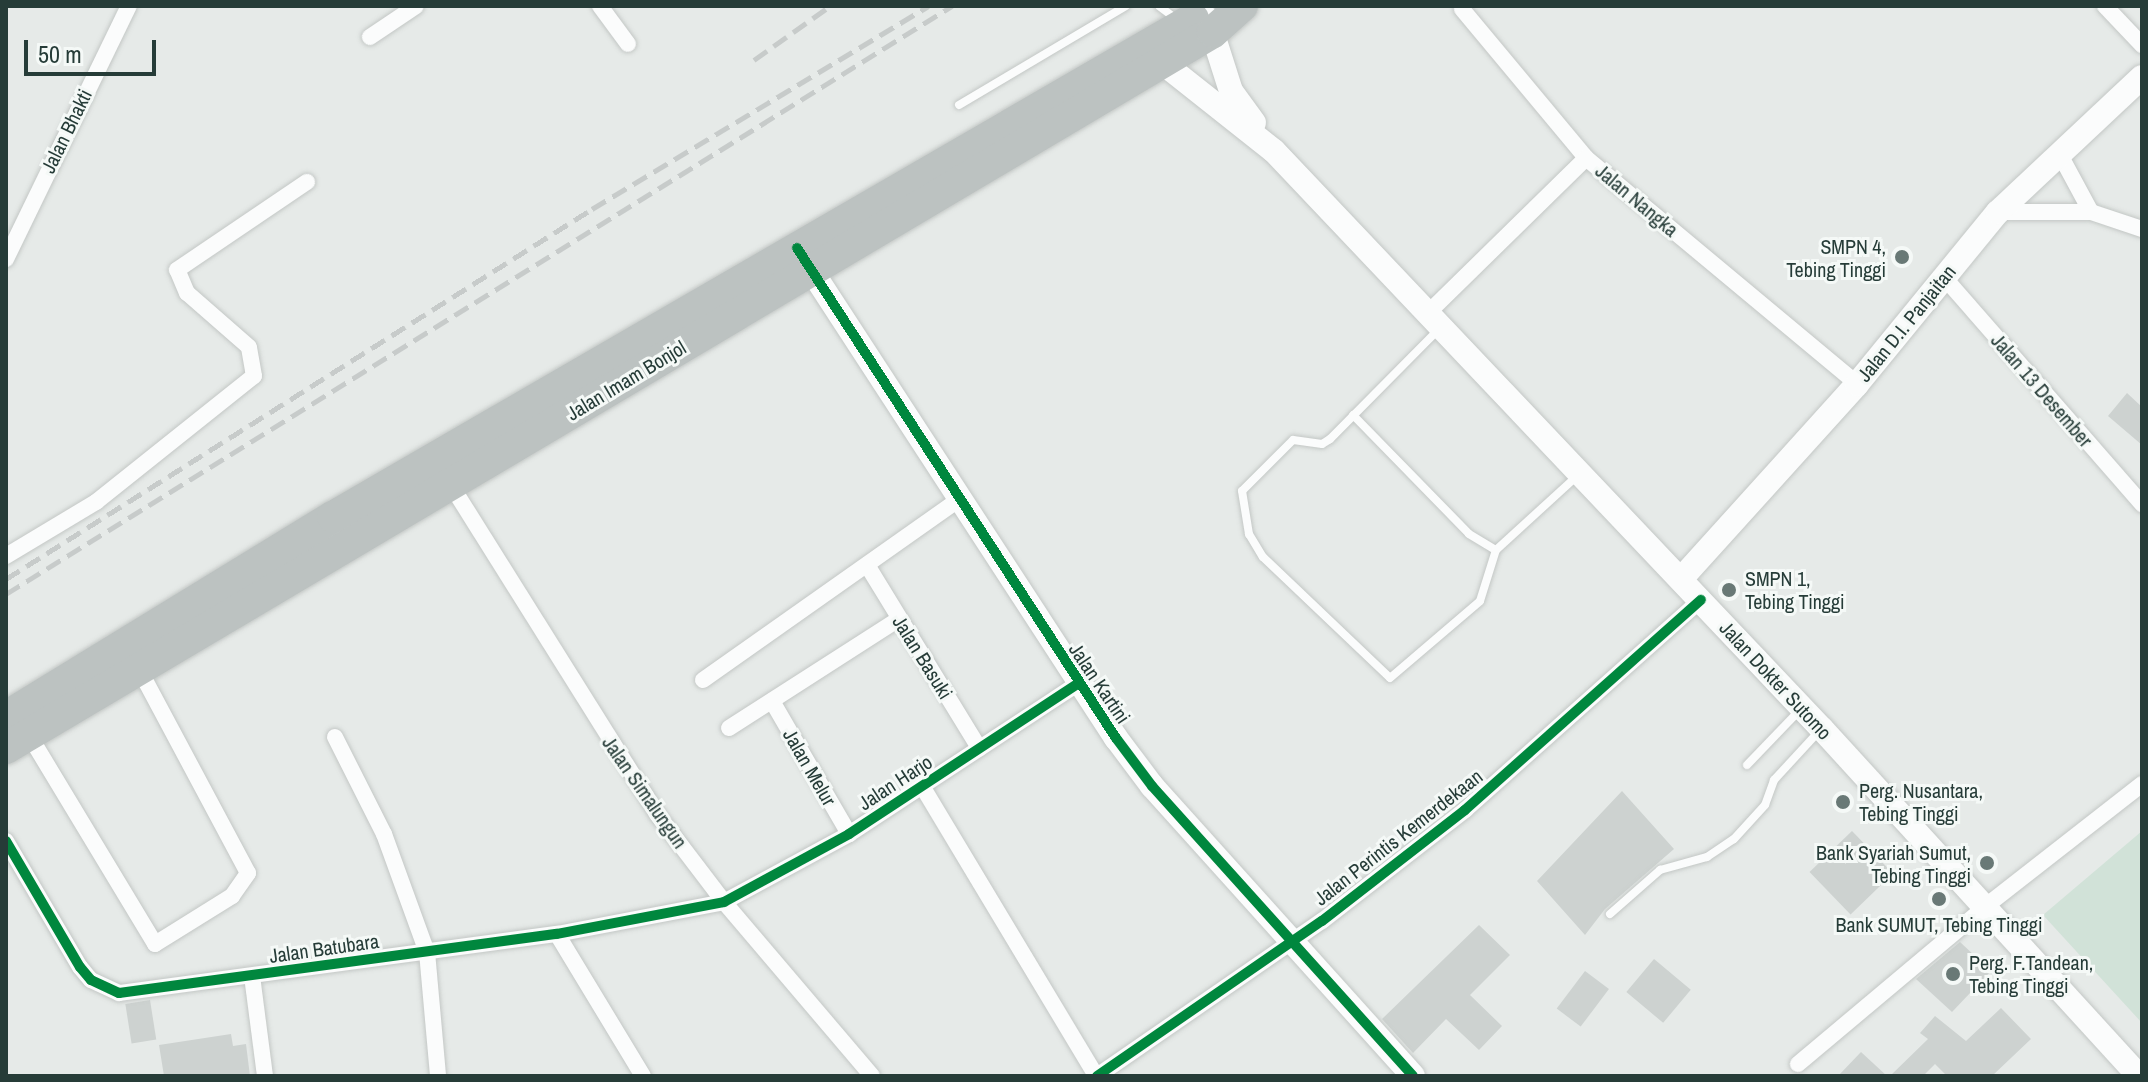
<!DOCTYPE html>
<html>
<head>
<meta charset="utf-8">
<style>
  body { margin:0 }
  #map { position:relative; width:2148px; height:1082px; overflow:hidden; background:#e6eae8; font-family:"Archivo Narrow",sans-serif }
  div>[style] { position:absolute }
  [style*='--x'] { left:calc(var(--x)*1px); top:calc(var(--y)*1px); width:calc(var(--w)*1px); rotate:calc(var(--a)*1deg) }
  .green>* { inset:0; background:#d1e2d8 }
  .building>* { inset:0; background:#cdd2d0; transform-origin:0 0 }
  .roads { filter:drop-shadow(0 0 2px #c3c7c5) drop-shadow(0 0 2px #c3c7c5) }
  .lane>* { height:8px; margin:-4px; padding:0 4px; transform-origin:4px; border-radius:4px; background:#fbfcfc }
  .street>* { height:16px; margin:-8px; padding:0 8px; transform-origin:8px; border-radius:8px; background:#fbfcfc }
  .secondary>* { height:24px; margin:-12px; padding:0 12px; transform-origin:12px; border-radius:12px; background:#fbfcfc }
  .highway>* { height:32px; margin:-16px; padding:0 16px; transform-origin:16px; border-radius:16px; background:#bcc2c1 }
  .rail>* { height:5px; margin-top:-2.5px; transform-origin:0; background:repeating-linear-gradient(90deg,#c7cbca 0 16px,transparent 0 24px) }
  .cycleway>* { height:10px; margin:-5px; padding:0 5px; transform-origin:5px; border-radius:5px; background:#00873e }
  .dots>* { width:22px; height:22px; translate:-50% -50%; box-sizing:border-box; border:4px solid #f5f9f7; border-radius:50% }
  span { translate:-50% -50%; white-space:nowrap; text-align:center; line-height:1.15; -webkit-text-stroke:6px #f5f9f7; paint-order:stroke }
  .street-label { font-size:20px; color:#263c38 }
  .poi-label { font-size:20px; color:#263c38 }
  .right { translate:-100% -50%; text-align:right }
  .left { translate:0 -50%; text-align:left }
  .frame { position:absolute; inset:0; border:8px solid #263c38; pointer-events:none }
  .scale { position:absolute; left:24px; top:40px; width:132px; height:36px; box-sizing:border-box; border:4px solid #263c38; border-top:0; padding-left:10px; font-size:24px; line-height:28px; white-space:nowrap; color:#263c38; -webkit-text-stroke:6px #f5f9f7; paint-order:stroke }
</style>
</head>
<body>
<div id="map">
  <div class="green">
    <i style="clip-path:polygon(2142px 831px,2142px 1023px,2043px 915px)"></i>
  </div>
  <div class="building">
    <i style="clip-path:polygon(2127px 393px,2142px 407px,2142px 445px,2108px 416px)"></i>
    <i style="clip-path:polygon(1622px 791px,1674px 849px,1605px 909px,1585px 935px,1537px 881px)"></i>
    <i style="left:1852px;top:831px;width:59px;height:59px;rotate:46deg"></i>
    <i style="clip-path:polygon(1479px 925px,1510px 955px,1470px 995px,1502px 1026px,1479px 1050px,1446px 1019px,1413px 1053px,1382px 1019px)"></i>
    <i style="clip-path:polygon(1960px 942px,1991px 971px,1952px 1012px,1916px 979px)"></i>
    <i style="left:1654px;top:959px;width:48px;height:43px;rotate:40deg"></i>
    <i style="left:1585px;top:971px;width:30px;height:47px;rotate:37deg"></i>
    <i style="left:150px;top:1000px;width:40px;height:25px;rotate:81deg"></i>
    <i style="clip-path:polygon(2001px 1008px,2031px 1039px,1992px 1076px,1947px 1076px,1935px 1064px,1923px 1076px,1890px 1076px,1928px 1039px,1920px 1033px,1935px 1016px,1966px 1041px)"></i>
    <i style="clip-path:polygon(231px 1034px,233px 1046px,246px 1044px,250px 1076px,164px 1076px,159px 1045px)"></i>
    <i style="clip-path:polygon(1861px 1052px,1887px 1076px,1838px 1076px)"></i>
  </div>
  <div class="roads">
    <div class="lane">
      <i style="--x:1159;--y:6;--w:21;--a:37"></i>
      <i style="--x:959;--y:105;--w:194;--a:-30.7"></i>
      <i style="--x:1439;--y:329;--w:155;--a:134.7"></i>
      <i style="--x:1330;--y:439;--w:9;--a:148"></i>
      <i style="--x:1322;--y:444;--w:29;--a:-172"></i>
      <i style="--x:1293;--y:440;--w:72;--a:135"></i>
      <i style="--x:1242;--y:491;--w:44;--a:80.8"></i>
      <i style="--x:1249;--y:534;--w:27;--a:59"></i>
      <i style="--x:1263;--y:557;--w:175;--a:43.6"></i>
      <i style="--x:1390;--y:678;--w:118;--a:-40.5"></i>
      <i style="--x:1480;--y:601;--w:53;--a:-72.6"></i>
      <i style="--x:1353;--y:415;--w:166;--a:45.7"></i>
      <i style="--x:1469;--y:534;--w:31;--a:31"></i>
      <i style="--x:1496;--y:550;--w:110;--a:-42.4"></i>
      <i style="--x:1747;--y:765;--w:75;--a:-46.1"></i>
      <i style="--x:1610;--y:914;--w:67;--a:-41.3"></i>
      <i style="--x:1660;--y:870;--w:49;--a:-15.5"></i>
      <i style="--x:1707;--y:857;--w:32;--a:-34"></i>
      <i style="--x:1734;--y:839;--w:46;--a:-47.6"></i>
      <i style="--x:1765;--y:805;--w:27;--a:-70"></i>
      <i style="--x:1774;--y:780;--w:69;--a:-47.3"></i>
    </div>
    <div class="street">
      <i style="--x:600;--y:6;--w:47;--a:53.6"></i>
      <i style="--x:2105;--y:6;--w:54;--a:46.5"></i>
      <i style="--x:1462;--y:9;--w:194;--a:50.2"></i>
      <i style="--x:1586;--y:158;--w:353;--a:39.8"></i>
      <i style="--x:370;--y:37;--w:55;--a:-34"></i>
      <i style="--x:2058;--y:151;--w:69;--a:61.6"></i>
      <i style="--x:1998;--y:212;--w:93;--a:0"></i>
      <i style="--x:2091;--y:212;--w:54;--a:18.4"></i>
      <i style="--x:6;--y:259;--w:281;--a:-64.1"></i>
      <i style="--x:1943;--y:276;--w:303;--a:48.9"></i>
      <i style="--x:1429;--y:312;--w:220;--a:-44.4"></i>
      <i style="--x:451;--y:485;--w:388;--a:57.9"></i>
      <i style="--x:657;--y:814;--w:111;--a:52.7"></i>
      <i style="--x:724;--y:902;--w:228;--a:49.6"></i>
      <i style="--x:6;--y:556;--w:105;--a:-31"></i>
      <i style="--x:96;--y:502;--w:202;--a:-38.6"></i>
      <i style="--x:254;--y:376;--w:29;--a:-100"></i>
      <i style="--x:249;--y:347;--w:82;--a:-138.9"></i>
      <i style="--x:187;--y:293;--w:25;--a:-113"></i>
      <i style="--x:177;--y:270;--w:157;--a:-34.1"></i>
      <i style="--x:867;--y:565;--w:215;--a:58.5"></i>
      <i style="--x:703;--y:680;--w:314;--a:-35.2"></i>
      <i style="--x:772;--y:701;--w:154;--a:59.9"></i>
      <i style="--x:729;--y:728;--w:202;--a:-32.7"></i>
      <i style="--x:29;--y:735;--w:244;--a:58.9"></i>
      <i style="--x:155;--y:944;--w:91;--a:-31.9"></i>
      <i style="--x:232;--y:896;--w:28;--a:-55"></i>
      <i style="--x:248;--y:873;--w:229;--a:-118.1"></i>
      <i style="--x:335;--y:737;--w:109;--a:63.2"></i>
      <i style="--x:384;--y:834;--w:126;--a:70"></i>
      <i style="--x:427;--y:952;--w:124;--a:84.9"></i>
      <i style="--x:922;--y:786;--w:338;--a:59"></i>
      <i style="--x:6;--y:841;--w:146;--a:59.6"></i>
      <i style="--x:80;--y:967;--w:17;--a:50"></i>
      <i style="--x:91;--y:980;--w:31;--a:25"></i>
      <i style="--x:119;--y:993;--w:442;--a:-7.7"></i>
      <i style="--x:557;--y:934;--w:170;--a:-10.8"></i>
      <i style="--x:724;--y:902;--w:142;--a:-28.5"></i>
      <i style="--x:849;--y:834;--w:275;--a:-33.3"></i>
      <i style="--x:557;--y:934;--w:166;--a:58.8"></i>
      <i style="--x:252;--y:976;--w:101;--a:82.6"></i>
      <i style="--x:1798;--y:1064;--w:246;--a:-40"></i>
      <i style="--x:1986;--y:906;--w:198;--a:-38"></i>
      <i style="--x:1097;--y:1076;--w:273;--a:-34.6"></i>
      <i style="--x:1322;--y:921;--w:181;--a:-37.8"></i>
      <i style="--x:1465;--y:810;--w:316;--a:-41.7"></i>
    </div>
    <div class="secondary">
      <i style="--x:1208;--y:19;--w:76;--a:72.3"></i>
      <i style="--x:1231;--y:91;--w:39;--a:54"></i>
      <i style="--x:1149;--y:52;--w:159;--a:38.4"></i>
      <i style="--x:1274;--y:151;--w:796;--a:46.53"></i>
      <i style="--x:1822;--y:729;--w:470;--a:47.6"></i>
      <i style="--x:811;--y:270;--w:559;--a:56.91"></i>
      <i style="--x:1116;--y:738;--w:60;--a:53.1"></i>
      <i style="--x:1152;--y:786;--w:390;--a:48"></i>
      <i style="--x:1681;--y:579;--w:263;--a:-47.9"></i>
      <i style="--x:1857;--y:384;--w:222;--a:-50.7"></i>
      <i style="--x:1998;--y:212;--w:197;--a:-43.2"></i>
    </div>
    <div class="highway">
      <i style="--x:6;--y:717;--w:383;--a:-31.5"></i>
      <i style="--x:333;--y:517;--w:994;--a:-30.07"></i>
      <i style="--x:6;--y:748;--w:1403;--a:-30.68"></i>
      <i style="--x:1213;--y:32;--w:39;--a:-42"></i>
    </div>
  </div>
  <div class="rail">
    <i style="--x:754;--y:60;--w:93;--a:-35.4"></i>
    <i style="--x:6;--y:579;--w:693;--a:-32.27"></i>
    <i style="--x:592;--y:209;--w:393;--a:-31.1"></i>
    <i style="--x:6;--y:594;--w:1114;--a:-31.86"></i>
  </div>
  <div class="cycleway">
    <i style="--x:797;--y:248;--w:585;--a:56.94"></i>
    <i style="--x:1116;--y:738;--w:60;--a:53.1"></i>
    <i style="--x:1152;--y:786;--w:390;--a:48"></i>
    <i style="--x:6;--y:841;--w:146;--a:59.6"></i>
    <i style="--x:80;--y:967;--w:17;--a:50"></i>
    <i style="--x:91;--y:980;--w:31;--a:25"></i>
    <i style="--x:119;--y:993;--w:442;--a:-7.7"></i>
    <i style="--x:557;--y:934;--w:170;--a:-10.8"></i>
    <i style="--x:724;--y:902;--w:142;--a:-28.5"></i>
    <i style="--x:849;--y:834;--w:275;--a:-33.3"></i>
    <i style="--x:1097;--y:1076;--w:273;--a:-34.6"></i>
    <i style="--x:1322;--y:921;--w:181;--a:-37.8"></i>
    <i style="--x:1465;--y:810;--w:316;--a:-41.7"></i>
  </div>
  <div class="dots">
    <i style="left:1902px;top:257px;background:#697976"></i>
    <i style="left:1729px;top:590px;background:#697976"></i>
    <i style="left:1843px;top:802px;background:#697976"></i>
    <i style="left:1987px;top:863px;background:#697976"></i>
    <i style="left:1939px;top:899px;background:#697976"></i>
    <i style="left:1953px;top:974px;background:#697976"></i>
  </div>
  <div class="street-label">
    <span style="left:66px;top:131px;rotate:-64deg">Jalan Bhakti</span>
    <span style="left:1637px;top:200px;rotate:40deg">Jalan Nangka</span>
    <span style="left:1906px;top:323px;rotate:-51deg">Jalan D.I. Panjaitan</span>
    <span style="left:626px;top:380px;rotate:-31deg">Jalan Imam Bonjol</span>
    <span style="left:2042px;top:390px;rotate:49deg">Jalan 13 Desember</span>
    <span style="left:923px;top:657px;rotate:58deg">Jalan Basuki</span>
    <span style="left:1776px;top:680px;rotate:47deg">Jalan Dokter Sutomo</span>
    <span style="left:1100px;top:683px;rotate:56deg">Jalan Kartini</span>
    <span style="left:810px;top:767px;rotate:60deg">Jalan Melur</span>
    <span style="left:895px;top:782px;rotate:-33deg">Jalan Harjo</span>
    <span style="left:645px;top:792px;rotate:55deg">Jalan Simalungun</span>
    <span style="left:1398px;top:837px;rotate:-38deg">Jalan Perintis Kemerdekaan</span>
    <span style="left:324px;top:948px;rotate:-8deg">Jalan Batubara</span>
  </div>
  <div class="poi-label">
    <span class="right" style="left:1886px;top:258px">SMPN 4,<br>Tebing Tinggi</span>
    <span class="left" style="left:1745px;top:590px">SMPN 1,<br>Tebing Tinggi</span>
    <span class="left" style="left:1859px;top:802px">Perg. Nusantara,<br>Tebing Tinggi</span>
    <span class="right" style="left:1971px;top:864px">Bank Syariah Sumut,<br>Tebing Tinggi</span>
    <span style="left:1939px;top:924px">Bank SUMUT, Tebing Tinggi</span>
    <span class="left" style="left:1969px;top:974px">Perg. F.Tandean,<br>Tebing Tinggi</span>
  </div>
  <div class="frame"></div>
  <div class="scale">50 m</div>
</div>
</body>
</html>
